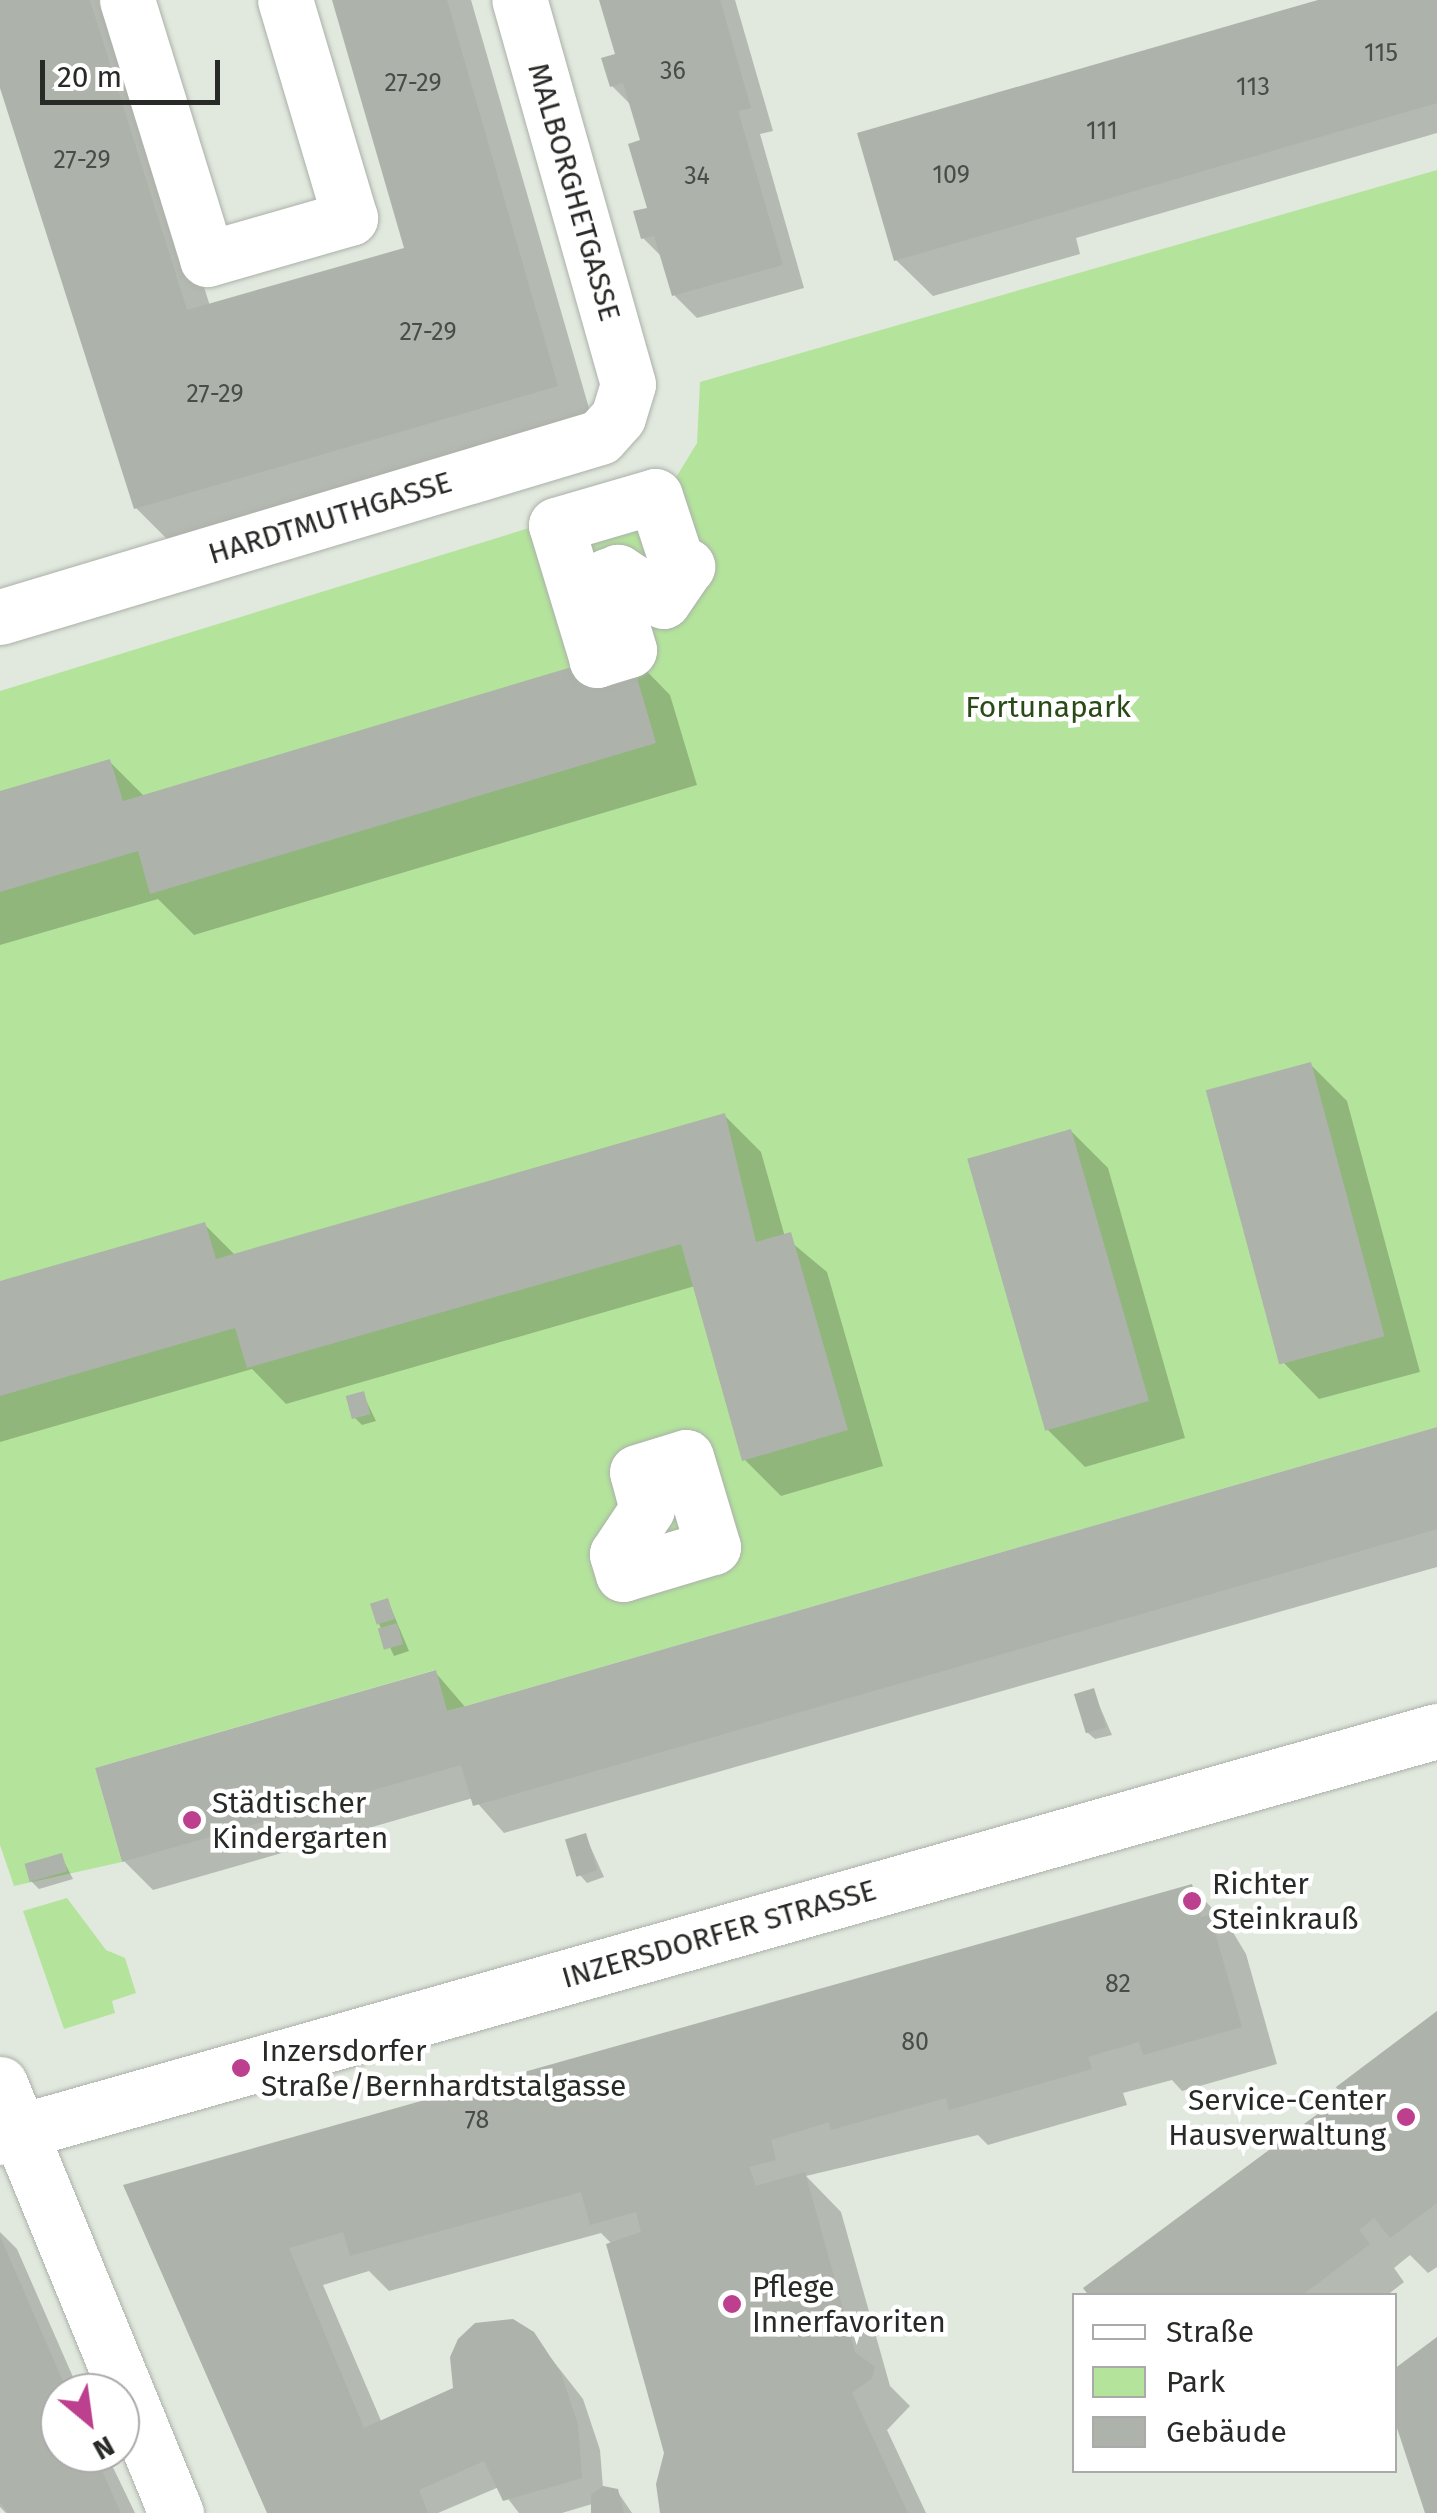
<!DOCTYPE html>
<html>
<head>
<meta charset="utf-8">
<style>
  body { margin:0 }
  #map { position:relative; width:1437px; height:2513px; overflow:hidden; background:#e1e8de; font-family:"Fira Sans",sans-serif }
  div>[style] { position:absolute }
  [style*='--x'] { left:calc(var(--x)*1px); top:calc(var(--y)*1px); width:calc(var(--w)*1px); rotate:calc(var(--a)*1deg) }
  .green>* { inset:0; background:#b4e49c }
  .shadow>* { inset:0; background:#0003 }
  .building>* { inset:0; background:#adb3aa; transform-origin:0 0 }
  .roads { filter:drop-shadow(0 0 2px #abb1a9) drop-shadow(0 0 2px #abb1a9) }
  .minor>* { height:55px; margin:-27.5px; padding:0 27.5px; transform-origin:27.5px; border-radius:27.5px; background:#fff }
  .dots>* { width:28px; height:28px; translate:-50% -50%; box-sizing:border-box; border:5px solid #fff; border-radius:50% }
  span { translate:-50% -50%; white-space:nowrap; text-align:center; line-height:1.15; -webkit-text-stroke:9px #fff; paint-order:stroke }
  .number-label { font-size:25px; color:#494c48 }
  .number-label span { -webkit-text-stroke-width:0 }
  .street-label { font-size:30px; color:#282a27 }
  .park-label { font-size:30px; color:#2a4b17 }
  .poi-label { font-size:30px; color:#282a27 }
  .left { translate:0 -50%; text-align:left }
  .right { translate:-100% -50%; text-align:right }
  .legend { position:absolute; left:1072px; top:2293px; width:325px; height:180px; box-sizing:border-box; background:#fff; border:2px solid #a9aaa9; margin:0; padding:12px 18px; list-style:none; font-size:30px; color:#282a27 }
  .legend li { display:flex; align-items:center; gap:20px; height:50px }
  .legend b { width:50px; border:2px solid #a9aaa9 }
  .north { position:absolute; left:40px; top:2373px; width:100px; height:100px; box-sizing:border-box; background:#fff; border:2px solid #a9aaa9; border-radius:50%; rotate:151deg; font-size:28px; font-weight:700; line-height:40px; text-align:center; color:#282a27 }
  .north::after { content:''; display:block; margin:auto; width:35px; height:45px; background:#bd408f; clip-path:polygon(50% 0,100% 100%,50% 72%,0 100%) }
  .scale { position:absolute; left:40px; top:60px; width:180px; height:45px; box-sizing:border-box; border:5px solid #282a27; border-top:0; padding-left:12px; font-size:30px; line-height:35px; white-space:nowrap; color:#282a27; -webkit-text-stroke:8px #fff; paint-order:stroke }
</style>
</head>
<body>
<div id="map">
  <div class="green">
    <i style="clip-path:polygon(1437px 170px,1437px 1427px,466px 1706px,447px 1711px,435px 1670px,95px 1768px,122px 1862px,14px 1886px,0 1845px,0 691px,672px 484px,697px 443px,700px 382px)"></i>
    <i style="clip-path:polygon(67px 1898px,106px 1950px,125px 1958px,136px 1993px,112px 2001px,115px 2013px,64px 2029px,23px 1911px)"></i>
  </div>
  <div class="shadow">
    <i style="clip-path:polygon(0 0,114px 0,210px 306px,407px 250px,334px 0,471px 0,593px 422px,173px 545px,136px 508px,0 79px)"></i>
    <i style="clip-path:polygon(602px 0,735px 0,773px 131px,760px 134px,804px 288px,697px 318px,674px 295px,663px 258px,643px 238px,650px 210px,643px 142px,633px 107px,612px 86px,618px 56px)"></i>
    <i style="clip-path:polygon(1327px 0,1437px 0,1437px 133px,1076px 238px,1080px 254px,933px 296px,896px 260px)"></i>
    <i style="clip-path:polygon(629px 653px,670px 695px,697px 785px,194px 935px,158px 899px,0 945px,0 794px,109px 761px,145px 797px)"></i>
    <i style="clip-path:polygon(1310px 1064px,1347px 1101px,1420px 1372px,1319px 1399px,1283px 1362px)"></i>
    <i style="clip-path:polygon(724px 1115px,761px 1152px,785px 1237px,827px 1272px,883px 1466px,781px 1496px,744px 1459px,695px 1286px,286px 1404px,252px 1369px,0 1442px,0 1283px,205px 1225px,236px 1256px)"></i>
    <i style="clip-path:polygon(1071px 1131px,1108px 1168px,1185px 1438px,1085px 1467px,1048px 1430px)"></i>
    <i style="clip-path:polygon(363px 1394px,376px 1421px,362px 1425px,354px 1417px)"></i>
    <i style="clip-path:polygon(1437px 1430px,1437px 1567px,504px 1833px,473px 1798px,153px 1890px,124px 1861px,435px 1672px,466px 1708px)"></i>
    <i style="clip-path:polygon(388px 1601px,409px 1651px,394px 1656px,379px 1624px)"></i>
    <i style="clip-path:polygon(1093px 1691px,1112px 1735px,1095px 1739px,1087px 1732px)"></i>
    <i style="clip-path:polygon(585px 1835px,604px 1877px,587px 1883px,580px 1875px)"></i>
    <i style="clip-path:polygon(61px 1856px,73px 1879px,39px 1889px,31px 1881px)"></i>
    <i style="clip-path:polygon(1191px 1887px,1228px 1924px,1246px 1954px,1277px 2064px,1182px 2091px,1172px 2080px,1123px 2093px,1127px 2105px,988px 2145px,978px 2135px,806px 2176px,841px 2212px,890px 2386px,910px 2406px,887px 2430px,926px 2513px,662px 2513px,666px 2453px,612px 2244px,601px 2233px,389px 2291px,369px 2271px,323px 2285px,382px 2423px,456px 2390px,532px 2334px,583px 2399px,600px 2450px,603px 2488px,617px 2491px,632px 2513px,594px 2513px,592px 2504px,562px 2513px,519px 2513px,499px 2487px,438px 2513px,269px 2513px,127px 2186px)"></i>
    <i style="clip-path:polygon(1437px 2014px,1437px 2267px,1428px 2273px,1410px 2255px,1394px 2268px,1404px 2282px,1386px 2296px,1092px 2296px,1289px 2138px,1304px 2153px,1320px 2142px,1346px 2096px)"></i>
    <i style="clip-path:polygon(0 2232px,17px 2249px,80px 2393px,60px 2393px,60px 2453px,106px 2453px,135px 2513px,6px 2513px,0 2507px)"></i>
  </div>
  <div class="building">
    <i style="clip-path:polygon(0 0,90px 0,187px 310px,404px 248px,332px 0,447px 0,558px 386px,134px 509px,0 88px)"></i>
    <i style="clip-path:polygon(599px 0,720px 0,751px 108px,738px 111px,783px 265px,672px 296px,654px 236px,641px 239px,633px 211px,647px 208px,628px 144px,640px 140px,623px 83px,610px 87px,601px 58px,615px 54px)"></i>
    <i style="clip-path:polygon(1318px 0,1437px 0,1437px 103px,894px 261px,857px 133px)"></i>
    <i style="clip-path:polygon(629px 650px,656px 743px,150px 894px,138px 851px,0 892px,0 791px,110px 759px,123px 801px)"></i>
    <i style="left:1311px;top:1062px;width:284px;height:109px;rotate:75deg"></i>
    <i style="clip-path:polygon(725px 1113px,756px 1242px,791px 1232px,848px 1430px,742px 1461px,681px 1244px,247px 1368px,235px 1328px,0 1396px,0 1281px,205px 1222px,216px 1259px)"></i>
    <i style="left:1071px;top:1129px;width:283px;height:108px;rotate:74deg"></i>
    <i style="left:364px;top:1391px;width:24px;height:19px;rotate:75deg"></i>
    <i style="clip-path:polygon(1437px 1427px,1437px 1529px,491px 1801px,473px 1806px,461px 1765px,122px 1862px,95px 1768px,436px 1670px,447px 1711px,466px 1706px)"></i>
    <i style="left:388px;top:1598px;width:22px;height:19px;rotate:72deg"></i>
    <i style="left:397px;top:1623px;width:22px;height:20px;rotate:74deg"></i>
    <i style="left:1094px;top:1688px;width:41px;height:21px;rotate:73deg"></i>
    <i style="left:586px;top:1833px;width:39px;height:22px;rotate:73deg"></i>
    <i style="left:62px;top:1853px;width:19px;height:39px;rotate:74deg"></i>
    <i style="clip-path:polygon(1192px 1884px,1201px 1917px,1210px 1915px,1242px 2027px,1143px 2055px,1139px 2042px,1088px 2057px,1092px 2069px,949px 2110px,946px 2098px,831px 2130px,829px 2122px,771px 2140px,776px 2160px,749px 2167px,756px 2186px,805px 2172px,855px 2352px,875px 2367px,872px 2378px,852px 2393px,908px 2513px,660px 2513px,656px 2484px,664px 2453px,606px 2244px,641px 2232px,636px 2212px,590px 2225px,581px 2192px,350px 2256px,343px 2232px,289px 2248px,364px 2428px,453px 2388px,450px 2357px,458px 2339px,475px 2323px,513px 2319px,534px 2332px,561px 2373px,578px 2425px,582px 2478px,503px 2501px,484px 2461px,419px 2490px,428px 2513px,267px 2513px,123px 2185px)"></i>
    <i style="clip-path:polygon(1437px 2011px,1437px 2203px,1390px 2238px,1374px 2218px,1359px 2230px,1370px 2244px,1301px 2296px,1089px 2296px,1083px 2288px,1289px 2135px,1301px 2152px,1316px 2141px,1304px 2124px,1342px 2096px,1336px 2087px)"></i>
    <i style="clip-path:polygon(0 2236px,68px 2393px,60px 2393px,60px 2453px,94px 2453px,121px 2513px,8px 2513px,0 2502px)"></i>
    <i style="clip-path:polygon(1437px 2337px,1437px 2513px,1425px 2513px,1394px 2419px,1394px 2369px)"></i>
    <i style="clip-path:polygon(603px 2486px,618px 2489px,624px 2513px,591px 2513px,591px 2495px)"></i>
  </div>
  <div class="roads">
    <div class="minor">
      <i style="--x:127;--y:0;--w:271;--a:72.8"></i>
      <i style="--x:207;--y:259;--w:149;--a:-16"></i>
      <i style="--x:350;--y:218;--w:227;--a:-106.6"></i>
      <i style="--x:655;--y:496;--w:67;--a:71.8"></i>
      <i style="--x:676;--y:560;--w:13;--a:29"></i>
      <i style="--x:687;--y:566;--w:42;--a:124.4"></i>
      <i style="--x:663;--y:601;--w:54;--a:-147.2"></i>
      <i style="--x:618;--y:572;--w:12;--a:160"></i>
      <i style="--x:607;--y:576;--w:77;--a:73.4"></i>
      <i style="--x:629;--y:650;--w:34;--a:163"></i>
      <i style="--x:597;--y:660;--w:141;--a:-106.9"></i>
      <i style="--x:556;--y:525;--w:103;--a:-16.3"></i>
      <i style="--x:0;--y:617;--w:626;--a:-16.7"></i>
      <i style="--x:600;--y:437;--w:27;--a:-48"></i>
      <i style="--x:618;--y:417;--w:34;--a:-73"></i>
      <i style="--x:628;--y:384;--w:399;--a:-105.8"></i>
      <i style="--x:686;--y:1457;--w:94;--a:73.3"></i>
      <i style="--x:713;--y:1547;--w:94;--a:163.3"></i>
      <i style="--x:623;--y:1574;--w:21;--a:-107"></i>
      <i style="--x:617;--y:1554;--w:54;--a:-56.3"></i>
      <i style="--x:647;--y:1509;--w:38;--a:-105"></i>
      <i style="--x:637;--y:1472;--w:51;--a:-17"></i>
      <i style="--x:0;--y:2084;--w:464;--a:67.7"></i>
      <i style="--x:0;--y:2137;--w:1493;--a:-15.78"></i>
    </div>
  </div>
  <div class="dots">
    <i style="left:192px;top:1820px;background:#bd408f"></i>
    <i style="left:1192px;top:1901px;background:#bd408f"></i>
    <i style="left:241px;top:2068px;background:#bd408f"></i>
    <i style="left:1406px;top:2117px;background:#bd408f"></i>
    <i style="left:732px;top:2304px;background:#bd408f"></i>
  </div>
  <div class="number-label">
    <span style="left:1381px;top:53px">115</span>
    <span style="left:673px;top:71px">36</span>
    <span style="left:413px;top:83px">27-29</span>
    <span style="left:1253px;top:87px">113</span>
    <span style="left:1102px;top:131px">111</span>
    <span style="left:82px;top:160px">27-29</span>
    <span style="left:951px;top:175px">109</span>
    <span style="left:697px;top:176px">34</span>
    <span style="left:428px;top:332px">27-29</span>
    <span style="left:215px;top:394px">27-29</span>
    <span style="left:1118px;top:1984px">82</span>
    <span style="left:915px;top:2042px">80</span>
    <span style="left:477px;top:2120px">78</span>
  </div>
  <div class="street-label">
    <span style="left:574px;top:192px;rotate:74deg">MALBORGHETGASSE</span>
    <span style="left:330px;top:518px;rotate:-17deg">HARDTMUTHGASSE</span>
    <span style="left:719px;top:1934px;rotate:-16deg">INZERSDORFER STRASSE</span>
  </div>
  <div class="park-label">
    <span style="left:1048px;top:707px">Fortunapark</span>
  </div>
  <div class="poi-label">
    <span class="left" style="left:212px;top:1820px">Städtischer<br>Kindergarten</span>
    <span class="left" style="left:1212px;top:1901px">Richter<br>Steinkrauß</span>
    <span class="left" style="left:261px;top:2068px">Inzersdorfer<br>Straße/Bernhardtstalgasse</span>
    <span class="right" style="left:1386px;top:2117px">Service-Center<br>Hausverwaltung</span>
    <span class="left" style="left:752px;top:2304px">Pflege<br>Innerfavoriten</span>
  </div>
  <ul class="legend">
  <li><b style="height:12px;background:#fff"></b>Straße</li>
  <li><b style="height:28px;background:#b4e49c"></b>Park</li>
  <li><b style="height:28px;background:#adb3aa"></b>Gebäude</li>
  </ul>
  <div class="north">N</div>
  <div class="scale">20 m</div>
</div>
</body>
</html>
